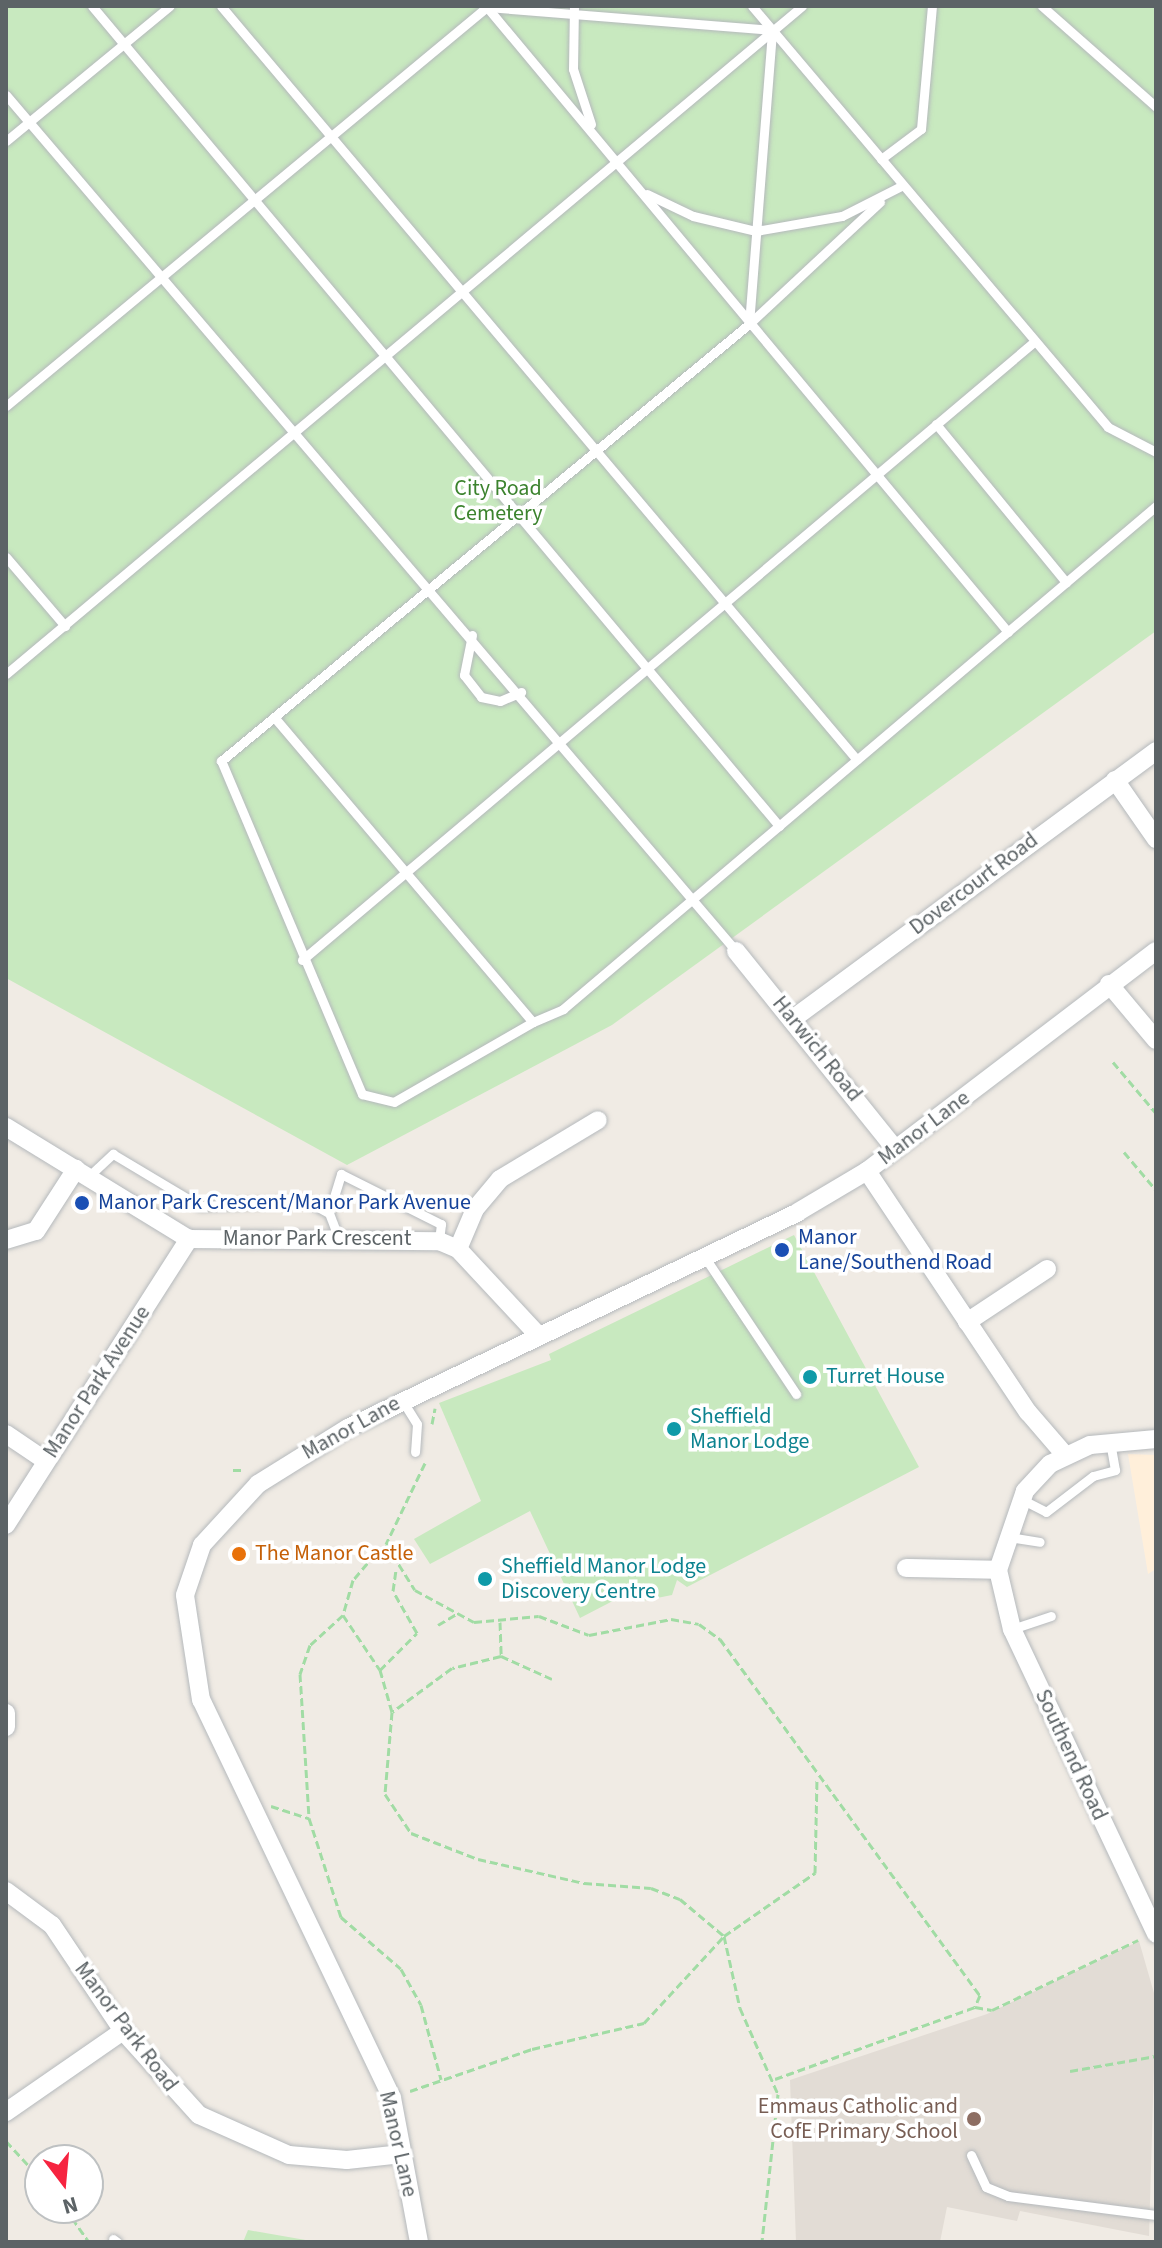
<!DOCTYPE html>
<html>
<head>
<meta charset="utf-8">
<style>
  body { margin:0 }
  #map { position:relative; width:1162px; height:2248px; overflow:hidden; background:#f0ebe4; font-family:"Source Sans 3",sans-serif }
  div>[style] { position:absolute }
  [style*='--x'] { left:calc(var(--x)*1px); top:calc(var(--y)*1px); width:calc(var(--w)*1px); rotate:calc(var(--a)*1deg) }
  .commercial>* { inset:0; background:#ffefda }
  .education>* { inset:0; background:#e2dcd5 }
  .green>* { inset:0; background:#c8e9bf }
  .path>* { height:3px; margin-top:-1.5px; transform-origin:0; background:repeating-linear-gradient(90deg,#a1dca4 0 8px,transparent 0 12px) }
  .roads { filter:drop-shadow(0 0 2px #b5b9bc) drop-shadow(0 0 2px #b5b9bc) }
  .service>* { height:9px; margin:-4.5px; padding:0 4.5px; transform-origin:4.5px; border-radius:4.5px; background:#fff }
  .minor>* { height:18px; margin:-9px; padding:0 9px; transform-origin:9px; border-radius:9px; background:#fff }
  .dots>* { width:22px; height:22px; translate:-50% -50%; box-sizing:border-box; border:4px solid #fff; border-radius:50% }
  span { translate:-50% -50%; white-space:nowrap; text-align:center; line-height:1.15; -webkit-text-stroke:7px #fff; paint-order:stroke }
  .park-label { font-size:22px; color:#3c832e }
  .street-label { font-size:22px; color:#5c6366 }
  .transit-label { font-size:22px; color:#164399 }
  .left { translate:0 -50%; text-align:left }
  .culture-label { font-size:22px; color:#0d838f }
  .food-label { font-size:22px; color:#c56008 }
  .education-label { font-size:22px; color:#785e54 }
  .right { translate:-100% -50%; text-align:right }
  .frame { position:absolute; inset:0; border:8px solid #5c6366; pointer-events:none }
  .north { position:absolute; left:24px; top:2144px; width:80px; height:80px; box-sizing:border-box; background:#fff; border:2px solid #bec1c2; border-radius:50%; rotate:164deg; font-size:22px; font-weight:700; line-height:32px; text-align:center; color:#5c6366 }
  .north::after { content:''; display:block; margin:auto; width:28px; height:36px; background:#f62440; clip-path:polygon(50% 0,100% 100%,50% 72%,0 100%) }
</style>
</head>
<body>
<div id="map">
  <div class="commercial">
    <i style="clip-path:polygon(1128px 1454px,1156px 1455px,1156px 1569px,1148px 1574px)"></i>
  </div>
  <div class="education">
    <i style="clip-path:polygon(1139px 1941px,1156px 2000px,1149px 2236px,1020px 2211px,1017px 2221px,947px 2207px,940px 2242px,796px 2242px,790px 2080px,987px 2014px)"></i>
  </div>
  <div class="green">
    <i style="clip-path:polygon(6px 6px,1156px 6px,1156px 631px,612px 1025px,347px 1165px,6px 978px)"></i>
    <i style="clip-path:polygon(794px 1235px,919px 1467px,687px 1587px,677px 1580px,672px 1595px,642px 1601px,636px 1589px,580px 1618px,530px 1511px,430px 1564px,414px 1539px,481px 1501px,439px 1403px,551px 1360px,549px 1354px)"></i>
    <i style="clip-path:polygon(248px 2230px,317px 2242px,243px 2242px)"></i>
  </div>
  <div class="path">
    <i style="--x:1113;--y:1062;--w:67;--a:49.9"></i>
    <i style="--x:1124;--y:1152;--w:50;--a:49.9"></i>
    <i style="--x:432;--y:1424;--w:16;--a:-79"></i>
    <i style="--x:425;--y:1463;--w:90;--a:115.7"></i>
    <i style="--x:386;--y:1544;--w:54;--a:57.8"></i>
    <i style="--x:415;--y:1590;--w:67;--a:28.5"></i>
    <i style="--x:474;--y:1622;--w:65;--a:-5.3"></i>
    <i style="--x:539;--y:1616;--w:53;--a:20.8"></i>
    <i style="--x:589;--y:1635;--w:84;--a:-11"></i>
    <i style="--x:671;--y:1619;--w:28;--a:10"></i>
    <i style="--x:699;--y:1624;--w:26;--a:36"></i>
    <i style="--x:720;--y:1639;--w:441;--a:53.9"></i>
    <i style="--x:980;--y:1995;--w:13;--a:113"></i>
    <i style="--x:233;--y:1470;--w:12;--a:0"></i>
    <i style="--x:375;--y:1554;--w:34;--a:130"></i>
    <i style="--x:353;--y:1580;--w:36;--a:106"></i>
    <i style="--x:343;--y:1615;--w:66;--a:56.1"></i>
    <i style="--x:343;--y:1615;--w:45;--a:137.7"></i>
    <i style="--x:310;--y:1645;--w:31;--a:109"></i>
    <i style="--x:300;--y:1674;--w:144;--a:86.4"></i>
    <i style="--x:309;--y:1818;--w:104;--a:72.1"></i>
    <i style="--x:341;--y:1917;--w:79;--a:40.9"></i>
    <i style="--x:401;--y:1969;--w:41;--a:60.9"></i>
    <i style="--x:421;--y:2005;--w:77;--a:74.9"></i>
    <i style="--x:500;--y:1622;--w:34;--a:88"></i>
    <i style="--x:438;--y:1625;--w:21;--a:-31"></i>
    <i style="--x:552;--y:1679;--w:56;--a:-155.7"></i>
    <i style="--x:501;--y:1656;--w:50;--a:166.2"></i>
    <i style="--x:452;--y:1668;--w:74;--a:143.7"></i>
    <i style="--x:392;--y:1712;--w:82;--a:94.9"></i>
    <i style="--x:385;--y:1794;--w:47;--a:56.3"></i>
    <i style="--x:411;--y:1833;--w:72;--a:21.2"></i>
    <i style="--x:478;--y:1859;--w:109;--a:12.8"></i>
    <i style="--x:584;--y:1883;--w:67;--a:4.3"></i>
    <i style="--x:651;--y:1888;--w:31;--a:21"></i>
    <i style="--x:680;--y:1899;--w:57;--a:40.1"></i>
    <i style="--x:724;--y:1936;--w:74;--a:77.5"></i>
    <i style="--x:740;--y:2008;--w:94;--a:66.2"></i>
    <i style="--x:778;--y:2094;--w:149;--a:96.2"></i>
    <i style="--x:392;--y:1712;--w:44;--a:-105.9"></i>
    <i style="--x:380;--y:1670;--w:52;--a:-45"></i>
    <i style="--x:417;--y:1633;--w:48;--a:-119.7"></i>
    <i style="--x:393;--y:1591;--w:21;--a:-82"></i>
    <i style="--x:271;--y:1806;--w:40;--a:18"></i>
    <i style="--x:1070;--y:2071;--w:87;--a:-9.9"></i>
    <i style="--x:775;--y:2079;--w:213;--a:-19.8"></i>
    <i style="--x:975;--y:2007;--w:17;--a:10"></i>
    <i style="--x:992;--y:2010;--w:162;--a:-25.6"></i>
    <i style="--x:410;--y:2091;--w:129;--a:-19"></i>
    <i style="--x:532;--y:2049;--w:115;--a:-13.1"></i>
    <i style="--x:644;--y:2023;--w:118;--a:-47.4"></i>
    <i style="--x:724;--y:1936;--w:111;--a:-34.7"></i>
    <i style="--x:815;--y:1873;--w:94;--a:-88.8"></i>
    <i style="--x:6;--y:2141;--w:50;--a:47.4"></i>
    <i style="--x:65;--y:2208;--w:42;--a:54.8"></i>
  </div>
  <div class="roads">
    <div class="service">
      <i style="--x:92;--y:6;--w:1070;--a:50.04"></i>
      <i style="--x:221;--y:6;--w:986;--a:49.85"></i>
      <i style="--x:486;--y:6;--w:815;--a:50.18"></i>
      <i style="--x:574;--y:6;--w:63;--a:90.9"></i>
      <i style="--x:573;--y:69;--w:58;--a:71.9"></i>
      <i style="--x:752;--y:6;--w:551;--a:49.78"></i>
      <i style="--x:1108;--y:427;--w:54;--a:27.5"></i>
      <i style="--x:1042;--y:6;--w:152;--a:41.5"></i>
      <i style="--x:487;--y:7;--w:286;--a:4.6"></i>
      <i style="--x:6;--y:95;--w:1125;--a:49.54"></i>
      <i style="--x:6;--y:141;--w:212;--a:-39.5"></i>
      <i style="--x:881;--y:159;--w:50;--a:-36.9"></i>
      <i style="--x:921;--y:129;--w:123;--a:-84.9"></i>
      <i style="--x:647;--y:194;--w:51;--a:25.6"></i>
      <i style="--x:693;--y:216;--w:65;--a:13.4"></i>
      <i style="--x:756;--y:231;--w:87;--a:-9.9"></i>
      <i style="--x:842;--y:216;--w:68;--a:-26.9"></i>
      <i style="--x:749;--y:324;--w:295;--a:-85.5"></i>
      <i style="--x:6;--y:406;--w:626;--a:-39.69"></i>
      <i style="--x:936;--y:424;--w:205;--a:50.6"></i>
      <i style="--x:6;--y:557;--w:91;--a:49.5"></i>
      <i style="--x:472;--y:635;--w:41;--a:101.3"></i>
      <i style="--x:464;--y:675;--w:28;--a:52"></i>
      <i style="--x:481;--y:697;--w:19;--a:12"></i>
      <i style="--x:500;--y:701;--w:23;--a:-23"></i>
      <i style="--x:6;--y:674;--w:1039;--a:-40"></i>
      <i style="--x:274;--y:717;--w:400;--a:49.7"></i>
      <i style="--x:533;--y:1022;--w:33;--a:-23"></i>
      <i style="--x:563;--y:1009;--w:778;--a:-40.31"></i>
      <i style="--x:302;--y:960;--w:959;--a:-40.18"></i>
      <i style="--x:533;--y:1022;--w:160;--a:150.1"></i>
      <i style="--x:394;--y:1102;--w:33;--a:-166"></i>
      <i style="--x:362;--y:1094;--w:362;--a:-112.9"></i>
      <i style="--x:221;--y:761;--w:685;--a:-39.61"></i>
      <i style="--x:749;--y:324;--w:179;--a:-43"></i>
      <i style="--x:89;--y:1176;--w:33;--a:-43"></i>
      <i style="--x:113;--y:1154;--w:101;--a:30.9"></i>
      <i style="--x:200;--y:1206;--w:107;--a:-2.7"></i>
      <i style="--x:307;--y:1201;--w:25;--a:29"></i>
      <i style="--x:329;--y:1213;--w:25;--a:69"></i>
      <i style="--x:329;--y:1213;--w:41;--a:-72.9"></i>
      <i style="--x:341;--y:1174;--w:112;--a:26.6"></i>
      <i style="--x:441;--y:1224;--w:17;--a:97"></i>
      <i style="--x:704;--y:1256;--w:166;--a:56.3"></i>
      <i style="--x:402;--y:1400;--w:28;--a:58"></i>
      <i style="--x:417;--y:1424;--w:28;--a:94"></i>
      <i style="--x:1021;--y:1499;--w:28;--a:27"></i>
      <i style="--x:1046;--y:1512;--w:59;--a:-37.5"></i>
      <i style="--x:1093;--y:1476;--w:23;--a:-15"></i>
      <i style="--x:1115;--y:1470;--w:29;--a:-100"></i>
      <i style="--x:1009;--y:1537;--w:31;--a:9"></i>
      <i style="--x:1012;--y:1629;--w:41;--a:-18.4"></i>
      <i style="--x:971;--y:2155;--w:35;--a:65"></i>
      <i style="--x:986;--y:2187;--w:24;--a:22"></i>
      <i style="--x:1008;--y:2196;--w:149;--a:7.3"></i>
      <i style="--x:113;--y:2239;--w:5;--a:37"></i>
    </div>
    <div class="minor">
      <i style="--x:1115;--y:780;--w:72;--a:55.2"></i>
      <i style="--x:736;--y:951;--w:254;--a:51.2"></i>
      <i style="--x:1109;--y:984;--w:73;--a:50"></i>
      <i style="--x:794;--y:1018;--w:450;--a:-36.4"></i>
      <i style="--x:6;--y:1127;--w:215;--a:31.5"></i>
      <i style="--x:189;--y:1239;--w:250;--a:0.5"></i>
      <i style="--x:439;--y:1241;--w:21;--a:23"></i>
      <i style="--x:458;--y:1249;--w:117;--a:47.1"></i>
      <i style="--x:867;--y:1171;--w:290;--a:56.3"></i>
      <i style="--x:1028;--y:1412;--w:57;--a:49.3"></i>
      <i style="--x:6;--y:1240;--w:31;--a:-17"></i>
      <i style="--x:36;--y:1231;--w:74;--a:-57.2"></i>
      <i style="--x:458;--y:1249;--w:43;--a:-67"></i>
      <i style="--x:475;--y:1209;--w:39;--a:-50"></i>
      <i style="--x:500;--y:1179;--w:114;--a:-31"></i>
      <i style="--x:967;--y:1322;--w:96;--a:-33.5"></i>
      <i style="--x:6;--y:1434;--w:48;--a:34"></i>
      <i style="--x:1156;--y:1439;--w:66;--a:174.8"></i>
      <i style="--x:1090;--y:1445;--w:44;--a:154.6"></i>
      <i style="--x:1050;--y:1464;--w:37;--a:133"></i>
      <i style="--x:1025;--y:1491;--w:83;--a:108.9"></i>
      <i style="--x:998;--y:1570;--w:61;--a:76.7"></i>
      <i style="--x:1012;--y:1629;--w:337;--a:64.7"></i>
      <i style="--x:6;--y:1525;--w:340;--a:-57.4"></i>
      <i style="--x:906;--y:1568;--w:92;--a:1.2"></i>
      <i style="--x:6;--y:1713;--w:14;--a:90"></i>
      <i style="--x:6;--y:1891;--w:57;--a:36.5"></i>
      <i style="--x:52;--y:1925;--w:128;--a:56.2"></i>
      <i style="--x:123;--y:2031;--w:113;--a:47.9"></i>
      <i style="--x:199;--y:2115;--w:98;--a:24"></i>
      <i style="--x:289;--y:2155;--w:58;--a:4.9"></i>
      <i style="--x:347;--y:2160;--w:55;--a:-6.2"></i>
      <i style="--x:6;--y:2112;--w:142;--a:-34.7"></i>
      <i style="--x:419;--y:2242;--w:147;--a:-100.6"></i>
      <i style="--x:392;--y:2098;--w:441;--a:-115.6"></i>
      <i style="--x:201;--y:1700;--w:106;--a:-98.7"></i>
      <i style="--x:185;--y:1595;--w:53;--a:-71.2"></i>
      <i style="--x:202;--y:1545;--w:83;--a:-47.4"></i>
      <i style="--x:258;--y:1484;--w:106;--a:-31.9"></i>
      <i style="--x:348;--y:1428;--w:499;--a:-25.6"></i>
      <i style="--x:798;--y:1212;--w:80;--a:-30.7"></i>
      <i style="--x:867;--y:1171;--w:363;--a:-37.3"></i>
    </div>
  </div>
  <div class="dots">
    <i style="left:82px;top:1203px;background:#1a4fb4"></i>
    <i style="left:782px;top:1250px;background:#1a4fb4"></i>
    <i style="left:810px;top:1377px;background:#0f9aa8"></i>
    <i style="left:674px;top:1429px;background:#0f9aa8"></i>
    <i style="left:239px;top:1554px;background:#e8710a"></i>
    <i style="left:485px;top:1579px;background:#0f9aa8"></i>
    <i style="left:974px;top:2119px;background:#8d6e63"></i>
  </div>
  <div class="park-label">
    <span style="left:498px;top:501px">City Road<br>Cemetery</span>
  </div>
  <div class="street-label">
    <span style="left:974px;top:884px;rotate:-37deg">Dovercourt Road</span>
    <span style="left:817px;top:1049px;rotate:51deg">Harwich Road</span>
    <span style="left:924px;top:1128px;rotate:-37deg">Manor Lane</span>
    <span style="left:317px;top:1239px">Manor Park Crescent</span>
    <span style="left:97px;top:1382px;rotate:-57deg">Manor Park Avenue</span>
    <span style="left:351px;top:1428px;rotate:-29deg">Manor Lane</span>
    <span style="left:1071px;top:1755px;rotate:65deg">Southend Road</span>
    <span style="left:126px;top:2027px;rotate:53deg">Manor Park Road</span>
    <span style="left:398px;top:2144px;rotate:77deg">Manor Lane</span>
  </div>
  <div class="transit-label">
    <span class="left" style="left:98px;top:1203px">Manor Park Crescent/Manor Park Avenue</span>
    <span class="left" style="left:798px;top:1250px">Manor<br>Lane/Southend Road</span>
  </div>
  <div class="culture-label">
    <span class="left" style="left:826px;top:1377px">Turret House</span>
    <span class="left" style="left:690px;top:1429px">Sheffield<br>Manor Lodge</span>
    <span class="left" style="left:501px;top:1579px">Sheffield Manor Lodge<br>Discovery Centre</span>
  </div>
  <div class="food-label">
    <span class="left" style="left:255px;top:1554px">The Manor Castle</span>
  </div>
  <div class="education-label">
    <span class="right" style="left:958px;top:2119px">Emmaus Catholic and<br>CofE Primary School</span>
  </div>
  <div class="frame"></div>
  <div class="north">N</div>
</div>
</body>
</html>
